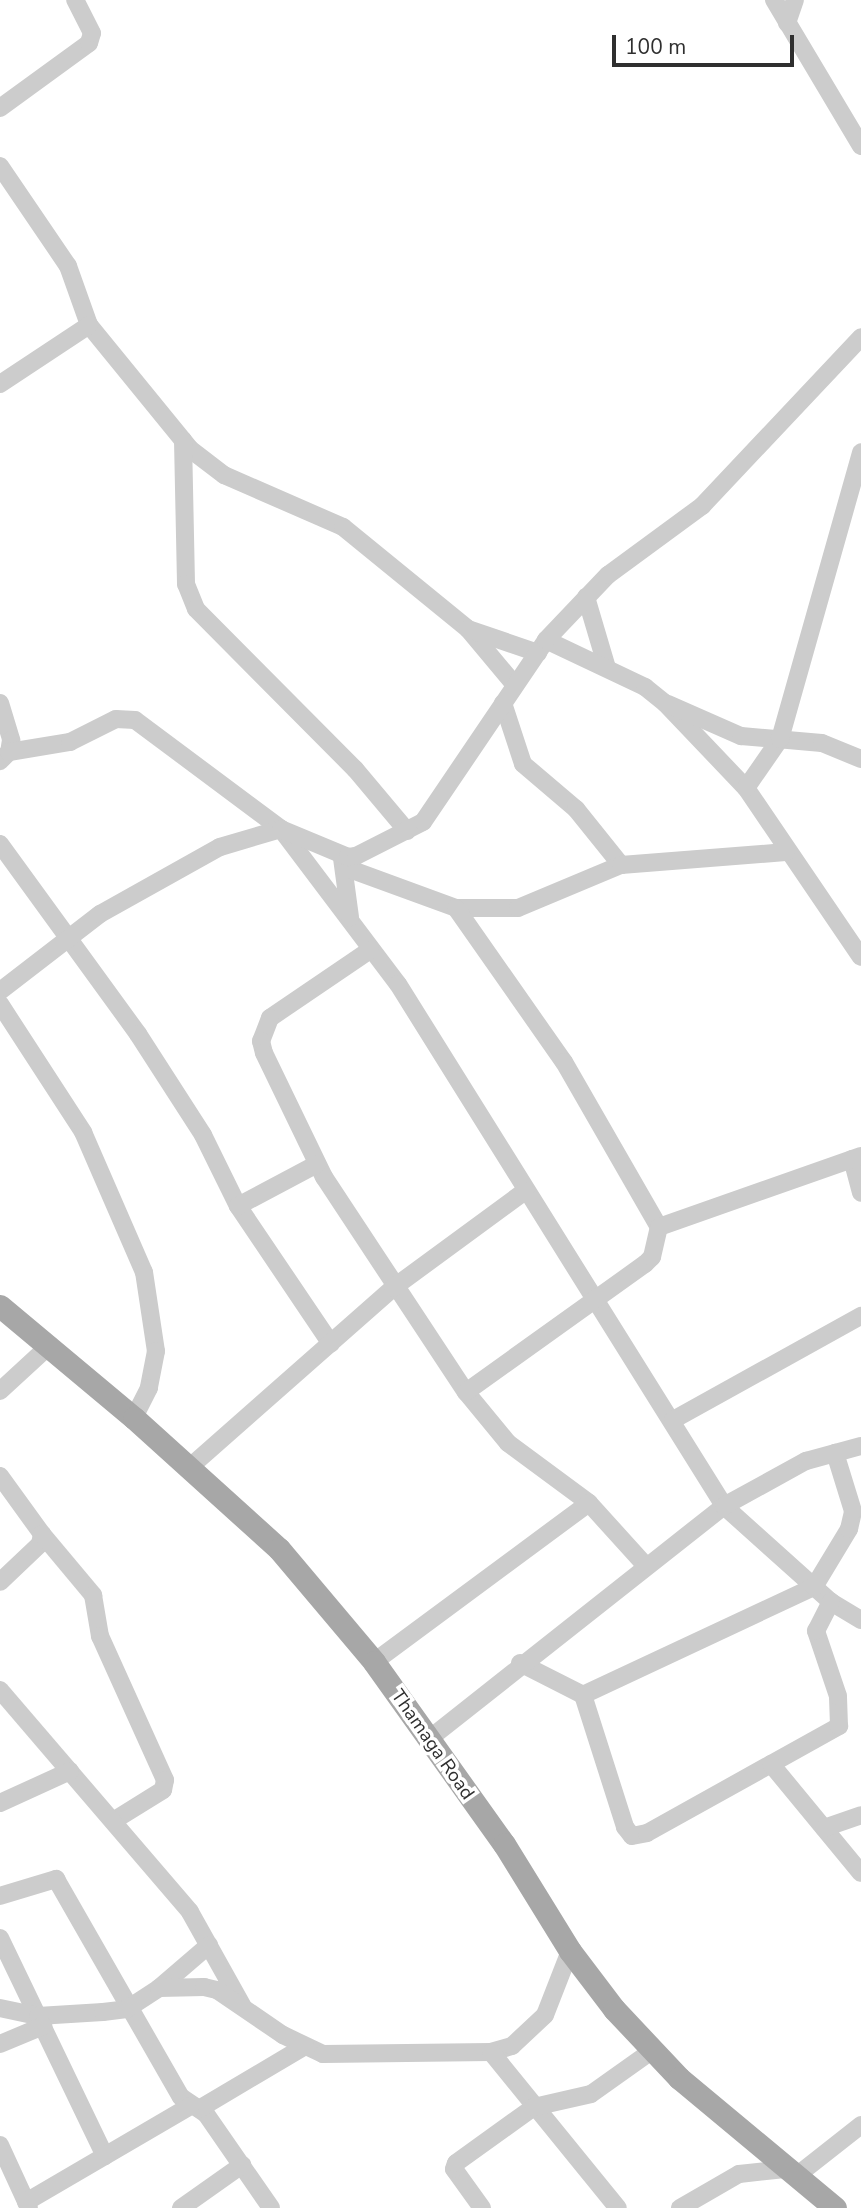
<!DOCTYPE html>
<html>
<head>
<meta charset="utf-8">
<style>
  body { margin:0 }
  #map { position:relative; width:861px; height:2208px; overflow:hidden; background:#fff; font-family:"Nunito Sans",sans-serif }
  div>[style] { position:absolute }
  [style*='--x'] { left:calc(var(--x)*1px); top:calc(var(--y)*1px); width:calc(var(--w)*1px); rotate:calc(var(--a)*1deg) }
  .minor>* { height:18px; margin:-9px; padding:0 9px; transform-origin:9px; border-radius:9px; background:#ccc }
  .major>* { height:23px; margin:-11.5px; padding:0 11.5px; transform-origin:11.5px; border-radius:11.5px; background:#a7a7a7 }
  span { translate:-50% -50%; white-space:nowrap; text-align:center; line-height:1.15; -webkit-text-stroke:7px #fff; paint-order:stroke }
  .street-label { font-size:19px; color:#2f2f2f }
  .scale { position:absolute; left:612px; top:35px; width:182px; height:32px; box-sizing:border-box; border:4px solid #2f2f2f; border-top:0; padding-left:9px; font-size:21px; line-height:24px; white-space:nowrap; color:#2f2f2f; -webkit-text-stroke:5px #fff; paint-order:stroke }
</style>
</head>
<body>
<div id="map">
  <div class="minor">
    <i style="--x:774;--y:0;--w:170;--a:59.2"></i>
    <i style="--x:787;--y:23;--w:24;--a:-71"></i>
    <i style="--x:0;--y:108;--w:110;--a:-36.1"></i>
    <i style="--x:89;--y:43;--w:10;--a:-73"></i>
    <i style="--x:92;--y:33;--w:37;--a:-117"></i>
    <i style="--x:0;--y:166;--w:121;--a:55.8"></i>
    <i style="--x:68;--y:266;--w:63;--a:70.4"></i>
    <i style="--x:89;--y:325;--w:160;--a:50.8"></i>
    <i style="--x:190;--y:449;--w:43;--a:37.4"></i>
    <i style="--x:224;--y:475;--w:130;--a:23.6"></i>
    <i style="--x:343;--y:527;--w:161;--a:39.2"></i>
    <i style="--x:468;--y:629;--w:72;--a:50.1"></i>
    <i style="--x:0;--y:384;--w:107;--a:-33.5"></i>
    <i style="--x:183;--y:440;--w:144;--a:88.8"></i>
    <i style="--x:186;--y:584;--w:27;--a:68"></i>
    <i style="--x:196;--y:609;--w:226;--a:45.2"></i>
    <i style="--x:355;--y:769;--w:81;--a:50"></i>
    <i style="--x:586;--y:597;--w:74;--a:73.5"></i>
    <i style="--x:468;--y:629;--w:74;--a:18.9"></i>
    <i style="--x:546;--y:640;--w:110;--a:25.4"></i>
    <i style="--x:645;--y:687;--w:26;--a:39"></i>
    <i style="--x:665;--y:703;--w:117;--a:46.4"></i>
    <i style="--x:746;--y:788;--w:204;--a:55.8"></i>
    <i style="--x:0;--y:703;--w:39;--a:73"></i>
    <i style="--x:11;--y:740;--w:12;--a:99"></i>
    <i style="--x:9;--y:752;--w:13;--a:135"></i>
    <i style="--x:503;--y:703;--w:64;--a:71.8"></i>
    <i style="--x:523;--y:764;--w:70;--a:40.3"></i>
    <i style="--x:576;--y:809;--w:72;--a:51.2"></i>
    <i style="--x:668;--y:704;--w:80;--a:23.7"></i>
    <i style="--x:741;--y:736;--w:81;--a:4.9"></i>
    <i style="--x:822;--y:743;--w:42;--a:22.3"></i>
    <i style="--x:9;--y:752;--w:62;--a:-9.3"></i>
    <i style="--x:70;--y:742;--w:51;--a:-26.6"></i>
    <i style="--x:116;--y:719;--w:19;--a:3"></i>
    <i style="--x:135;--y:720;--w:182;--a:36.7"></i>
    <i style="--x:281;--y:829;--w:194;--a:53"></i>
    <i style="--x:398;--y:984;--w:615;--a:58.01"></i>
    <i style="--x:724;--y:1506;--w:144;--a:41.9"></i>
    <i style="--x:831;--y:1602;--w:35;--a:31"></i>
    <i style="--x:746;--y:788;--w:60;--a:-55.2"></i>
    <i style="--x:780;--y:739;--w:298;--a:-74.2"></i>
    <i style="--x:0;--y:844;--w:235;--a:54"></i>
    <i style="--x:138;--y:1034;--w:120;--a:57.2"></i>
    <i style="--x:203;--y:1135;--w:79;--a:63.8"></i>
    <i style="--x:238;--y:1206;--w:166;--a:56"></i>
    <i style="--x:342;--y:858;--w:60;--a:82.3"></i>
    <i style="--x:344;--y:867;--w:119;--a:20.1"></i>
    <i style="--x:456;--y:908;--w:62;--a:0"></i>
    <i style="--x:518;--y:908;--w:112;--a:-22.7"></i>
    <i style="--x:621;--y:865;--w:165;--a:-4.5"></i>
    <i style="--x:456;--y:908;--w:188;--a:55"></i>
    <i style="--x:564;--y:1062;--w:190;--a:60.1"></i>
    <i style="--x:370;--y:950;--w:121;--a:145.8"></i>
    <i style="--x:270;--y:1018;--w:25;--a:111"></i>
    <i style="--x:261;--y:1041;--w:12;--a:76"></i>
    <i style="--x:264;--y:1053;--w:138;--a:64.2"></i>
    <i style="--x:324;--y:1177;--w:258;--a:56.6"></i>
    <i style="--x:466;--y:1392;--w:66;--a:50.5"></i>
    <i style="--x:508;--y:1443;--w:101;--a:36.5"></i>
    <i style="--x:589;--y:1503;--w:84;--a:47.9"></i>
    <i style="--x:0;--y:991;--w:126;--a:-37.6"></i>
    <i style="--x:100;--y:914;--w:137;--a:-29.2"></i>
    <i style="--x:220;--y:847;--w:64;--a:-16.4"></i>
    <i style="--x:281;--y:829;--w:73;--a:22.7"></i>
    <i style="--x:348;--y:857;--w:8;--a:-7"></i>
    <i style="--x:356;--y:856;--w:75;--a:-26.9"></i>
    <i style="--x:423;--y:822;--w:220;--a:-55.9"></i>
    <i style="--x:546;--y:640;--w:90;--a:-46.4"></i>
    <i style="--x:608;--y:575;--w:117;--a:-36.3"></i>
    <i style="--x:702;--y:506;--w:232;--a:-46.7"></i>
    <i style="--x:0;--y:1004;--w:153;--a:57"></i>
    <i style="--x:83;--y:1132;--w:153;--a:66.5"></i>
    <i style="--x:144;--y:1272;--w:80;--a:81.4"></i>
    <i style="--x:156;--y:1351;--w:38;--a:101"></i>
    <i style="--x:149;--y:1388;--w:34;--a:117"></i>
    <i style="--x:852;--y:1159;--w:35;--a:75"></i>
    <i style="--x:238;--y:1206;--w:89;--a:-28"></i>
    <i style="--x:0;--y:1391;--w:68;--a:-42.6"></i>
    <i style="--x:466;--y:1392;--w:220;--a:-35.6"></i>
    <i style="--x:645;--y:1264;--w:10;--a:-45"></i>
    <i style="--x:652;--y:1257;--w:31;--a:-77"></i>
    <i style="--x:659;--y:1227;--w:214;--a:-19.4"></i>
    <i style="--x:673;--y:1420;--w:215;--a:-29"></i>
    <i style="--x:190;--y:1467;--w:271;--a:-41.4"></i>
    <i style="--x:393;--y:1288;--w:164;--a:-36.3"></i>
    <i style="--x:0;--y:1476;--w:72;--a:54.1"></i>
    <i style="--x:42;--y:1534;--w:10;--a:101"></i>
    <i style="--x:40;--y:1544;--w:55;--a:136.5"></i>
    <i style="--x:42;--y:1534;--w:80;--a:50.1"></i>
    <i style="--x:93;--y:1595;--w:42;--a:80.3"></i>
    <i style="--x:100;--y:1636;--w:158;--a:65.7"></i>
    <i style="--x:165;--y:1780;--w:10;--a:101"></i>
    <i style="--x:163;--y:1790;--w:59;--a:148.2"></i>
    <i style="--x:374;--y:1662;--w:267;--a:-36.5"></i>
    <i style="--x:520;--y:1663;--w:71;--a:26.9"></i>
    <i style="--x:583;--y:1695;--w:255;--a:-25.1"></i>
    <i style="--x:814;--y:1587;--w:68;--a:-58.9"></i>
    <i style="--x:849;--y:1529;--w:18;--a:-77"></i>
    <i style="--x:853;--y:1511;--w:61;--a:-107.2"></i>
    <i style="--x:0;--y:1690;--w:292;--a:49.4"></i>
    <i style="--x:190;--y:1912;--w:107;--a:60.8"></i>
    <i style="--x:583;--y:1695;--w:139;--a:72.3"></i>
    <i style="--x:625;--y:1827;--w:11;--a:52"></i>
    <i style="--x:632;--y:1836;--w:15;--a:-11"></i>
    <i style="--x:647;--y:1833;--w:220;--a:-29.1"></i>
    <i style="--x:839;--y:1726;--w:30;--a:-92"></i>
    <i style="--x:838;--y:1696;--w:69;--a:-108.7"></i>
    <i style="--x:816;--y:1631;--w:33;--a:-63"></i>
    <i style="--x:429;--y:1739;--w:376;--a:-38.3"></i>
    <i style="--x:724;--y:1506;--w:94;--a:-28.8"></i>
    <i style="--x:806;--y:1461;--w:57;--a:-15.3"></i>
    <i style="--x:771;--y:1764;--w:141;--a:50.5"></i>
    <i style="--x:0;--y:1803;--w:77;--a:-24.6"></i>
    <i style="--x:824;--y:1828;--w:39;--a:-19"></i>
    <i style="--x:0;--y:1896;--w:59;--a:-16.9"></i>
    <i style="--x:56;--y:1879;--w:251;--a:60.2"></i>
    <i style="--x:181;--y:2097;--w:30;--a:34"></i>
    <i style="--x:206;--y:2114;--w:114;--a:55.3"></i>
    <i style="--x:0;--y:1938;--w:242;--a:64.3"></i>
    <i style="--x:159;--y:1988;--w:66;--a:-40.7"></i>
    <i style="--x:0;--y:2008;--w:39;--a:12"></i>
    <i style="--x:38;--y:2016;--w:65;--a:-3.5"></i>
    <i style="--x:103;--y:2012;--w:24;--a:-7"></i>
    <i style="--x:127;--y:2009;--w:38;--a:-33"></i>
    <i style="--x:159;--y:1988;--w:45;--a:-1.3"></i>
    <i style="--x:204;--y:1987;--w:13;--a:13"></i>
    <i style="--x:217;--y:1990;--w:80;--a:34.3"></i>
    <i style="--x:283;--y:2035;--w:44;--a:25.4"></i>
    <i style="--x:323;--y:2054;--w:168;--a:-0.7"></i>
    <i style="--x:491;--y:2052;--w:22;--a:-16"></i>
    <i style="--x:512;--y:2046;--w:45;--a:-43.2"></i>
    <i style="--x:545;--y:2015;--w:69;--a:-68.7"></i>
    <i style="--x:0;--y:2044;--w:47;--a:-22.7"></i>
    <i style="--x:491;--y:2052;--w:201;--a:50.9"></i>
    <i style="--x:199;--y:2109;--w:123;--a:-30.7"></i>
    <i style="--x:0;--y:2145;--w:69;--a:65.3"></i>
    <i style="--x:795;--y:2177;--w:84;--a:-38.2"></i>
    <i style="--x:26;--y:2202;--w:190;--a:-30.3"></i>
    <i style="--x:181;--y:2208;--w:75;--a:-35.2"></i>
    <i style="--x:482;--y:2208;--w:48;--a:-125.7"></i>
    <i style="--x:454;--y:2169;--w:6;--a:-72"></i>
    <i style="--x:456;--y:2163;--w:96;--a:-35.7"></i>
    <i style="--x:534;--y:2107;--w:58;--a:-12.8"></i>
    <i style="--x:591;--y:2094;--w:76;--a:-35.4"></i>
    <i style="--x:680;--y:2208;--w:68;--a:-30"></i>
    <i style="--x:739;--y:2174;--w:46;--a:-6.2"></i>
  </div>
  <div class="major">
    <i style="--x:0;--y:1306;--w:175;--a:39.9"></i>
    <i style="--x:134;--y:1418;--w:195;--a:42.1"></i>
    <i style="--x:279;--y:1549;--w:148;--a:49.9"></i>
    <i style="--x:374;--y:1662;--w:224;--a:54.5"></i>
    <i style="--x:504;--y:1844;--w:126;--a:58.3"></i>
    <i style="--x:570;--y:1951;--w:73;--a:52.8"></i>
    <i style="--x:614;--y:2009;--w:95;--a:46.7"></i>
    <i style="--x:679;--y:2078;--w:203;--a:39.8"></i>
  </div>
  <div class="street-label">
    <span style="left:432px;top:1745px;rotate:55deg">Thamaga Road</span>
  </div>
  <div class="scale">100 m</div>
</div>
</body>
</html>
